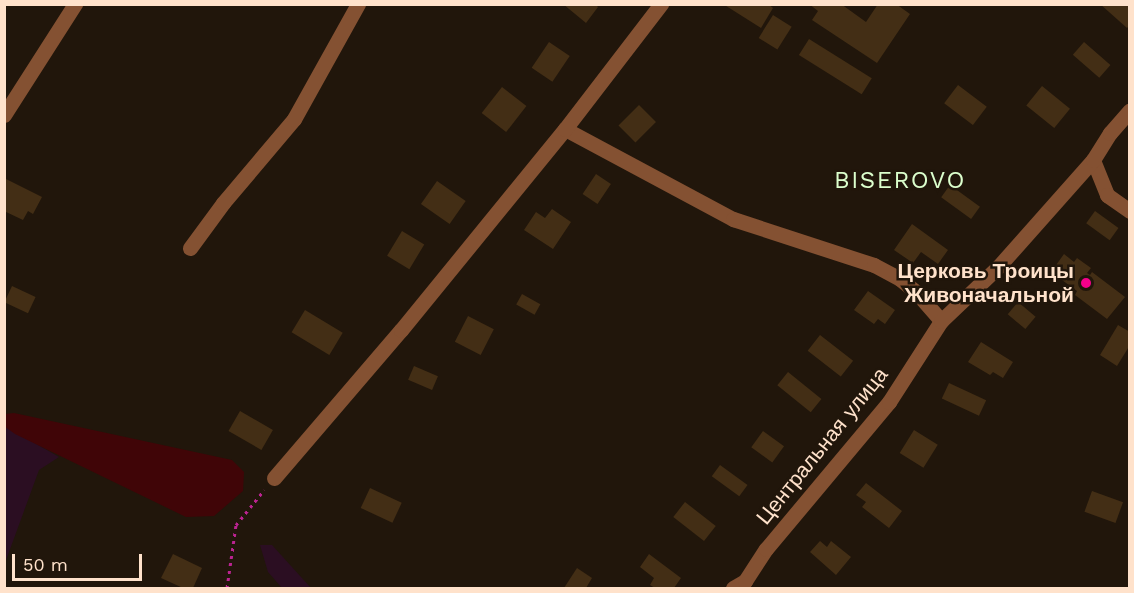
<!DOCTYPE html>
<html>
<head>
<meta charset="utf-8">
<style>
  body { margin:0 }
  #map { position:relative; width:1134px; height:593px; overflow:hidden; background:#21160b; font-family:"Work Sans",sans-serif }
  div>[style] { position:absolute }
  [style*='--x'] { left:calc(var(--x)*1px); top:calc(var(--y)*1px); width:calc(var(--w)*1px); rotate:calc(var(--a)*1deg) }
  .green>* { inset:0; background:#2b0e22 }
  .water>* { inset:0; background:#400507 }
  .building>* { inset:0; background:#432e15; transform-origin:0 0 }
  .path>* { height:3px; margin-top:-1.5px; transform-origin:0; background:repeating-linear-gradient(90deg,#bb2391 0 3px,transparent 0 7.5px) }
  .minor>* { height:15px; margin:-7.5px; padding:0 7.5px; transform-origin:7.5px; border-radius:7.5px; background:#845132 }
  .dots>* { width:16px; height:16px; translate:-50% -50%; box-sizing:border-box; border:3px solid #21160b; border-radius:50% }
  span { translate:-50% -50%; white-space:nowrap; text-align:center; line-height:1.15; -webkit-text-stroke:5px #21160b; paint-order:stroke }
  .poi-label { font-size:21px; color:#ffe2cb; font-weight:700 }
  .right { translate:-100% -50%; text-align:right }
  .street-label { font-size:21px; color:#ffe2cb }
  .quarter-label { font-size:24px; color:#dcffcd; letter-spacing:1.5px }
  .frame { position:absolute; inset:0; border:6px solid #ffe2cb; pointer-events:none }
  .scale { position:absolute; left:12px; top:554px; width:130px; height:27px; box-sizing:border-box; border:3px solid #ffe2cb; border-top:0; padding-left:8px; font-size:18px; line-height:21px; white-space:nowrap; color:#ffe2cb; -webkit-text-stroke:4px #21160b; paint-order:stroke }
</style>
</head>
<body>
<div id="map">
  <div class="green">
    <i style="clip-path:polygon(5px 426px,59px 457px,39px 470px,5px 563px)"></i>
    <i style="clip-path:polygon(260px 545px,272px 545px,311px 588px,282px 588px,268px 572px)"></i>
  </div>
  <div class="water">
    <i style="clip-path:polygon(14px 413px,232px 460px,244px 472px,243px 491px,214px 516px,186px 517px,15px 434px,4px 426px,5px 414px)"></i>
  </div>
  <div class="building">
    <i style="clip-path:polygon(563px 4px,595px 4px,598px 7px,586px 23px)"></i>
    <i style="clip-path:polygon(723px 4px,768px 4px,773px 8px,761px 28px)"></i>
    <i style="clip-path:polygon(809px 4px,841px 4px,866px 22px,878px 4px,896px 4px,910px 14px,877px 63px,812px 20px,818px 11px)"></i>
    <i style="clip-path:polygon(1100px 4px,1130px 4px,1130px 25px,1127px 28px)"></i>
    <i style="left:773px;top:15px;width:22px;height:27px;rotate:32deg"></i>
    <i style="left:809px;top:39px;width:74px;height:19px;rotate:32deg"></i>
    <i style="left:549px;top:42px;width:25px;height:31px;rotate:34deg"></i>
    <i style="left:1084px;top:42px;width:35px;height:17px;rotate:41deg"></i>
    <i style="left:958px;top:85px;width:36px;height:23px;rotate:37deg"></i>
    <i style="left:1042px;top:86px;width:36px;height:25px;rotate:39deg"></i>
    <i style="left:502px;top:87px;width:31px;height:33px;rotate:38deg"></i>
    <i style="left:639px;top:105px;width:24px;height:29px;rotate:45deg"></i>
    <i style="left:596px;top:174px;width:18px;height:24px;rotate:34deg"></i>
    <i style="clip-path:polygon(4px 178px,42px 197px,33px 214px,28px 211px,23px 220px,4px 211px)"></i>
    <i style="left:437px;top:181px;width:35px;height:28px;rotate:35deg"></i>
    <i style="left:950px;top:185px;width:37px;height:15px;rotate:36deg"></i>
    <i style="clip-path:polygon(552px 209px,571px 222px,553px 249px,524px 230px,536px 212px,545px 218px)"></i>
    <i style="left:1095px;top:211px;width:29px;height:15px;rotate:36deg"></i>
    <i style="clip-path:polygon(912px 224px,948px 250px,938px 264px,921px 252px,913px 263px,894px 250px)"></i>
    <i style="left:402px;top:231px;width:26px;height:29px;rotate:31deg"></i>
    <i style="clip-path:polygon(1064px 254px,1074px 262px,1077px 258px,1091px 268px,1087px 273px,1090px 275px,1092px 272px,1125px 297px,1107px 319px,1075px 295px,1077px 291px,1051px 272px)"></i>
    <i style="left:12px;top:286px;width:26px;height:18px;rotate:25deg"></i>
    <i style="clip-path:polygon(868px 291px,895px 310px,885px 324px,878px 319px,874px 324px,854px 310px)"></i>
    <i style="left:522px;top:294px;width:21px;height:12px;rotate:29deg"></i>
    <i style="left:1018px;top:302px;width:23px;height:16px;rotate:40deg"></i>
    <i style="left:305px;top:310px;width:44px;height:26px;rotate:31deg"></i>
    <i style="left:468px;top:316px;width:29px;height:29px;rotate:27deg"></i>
    <i style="clip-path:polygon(1118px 325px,1130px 332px,1130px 345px,1117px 366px,1100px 355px)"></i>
    <i style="left:820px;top:335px;width:42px;height:20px;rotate:38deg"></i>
    <i style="clip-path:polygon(981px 342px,1013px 362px,1003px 378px,993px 372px,990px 375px,968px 362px)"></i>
    <i style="left:414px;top:366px;width:26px;height:15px;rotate:23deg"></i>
    <i style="left:788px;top:372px;width:43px;height:17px;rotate:39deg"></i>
    <i style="left:949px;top:383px;width:41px;height:17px;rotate:25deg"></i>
    <i style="left:240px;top:411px;width:38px;height:23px;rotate:30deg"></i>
    <i style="left:914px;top:430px;width:28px;height:27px;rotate:32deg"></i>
    <i style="left:763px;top:431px;width:26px;height:20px;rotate:36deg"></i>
    <i style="left:720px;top:465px;width:34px;height:14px;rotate:36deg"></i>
    <i style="clip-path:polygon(866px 483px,902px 511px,889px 528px,862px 507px,866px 502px,856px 495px)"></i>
    <i style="left:370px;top:488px;width:35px;height:22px;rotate:25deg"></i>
    <i style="left:1092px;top:491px;width:33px;height:22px;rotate:20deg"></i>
    <i style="left:685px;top:502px;width:39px;height:19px;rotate:38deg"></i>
    <i style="clip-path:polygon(820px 541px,827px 547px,831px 541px,851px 557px,836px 575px,810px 552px)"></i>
    <i style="clip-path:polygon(173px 554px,202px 568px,193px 588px,183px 588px,161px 578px)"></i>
    <i style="clip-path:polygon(649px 554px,681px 578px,674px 588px,655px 588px,650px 585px,654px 578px,640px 567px)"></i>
    <i style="clip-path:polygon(577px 568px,592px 578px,586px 588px,564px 588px)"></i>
  </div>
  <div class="path">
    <i style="--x:227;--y:588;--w:64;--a:-81.9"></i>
    <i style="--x:236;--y:525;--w:45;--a:-51.3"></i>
  </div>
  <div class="minor">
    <i style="--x:4;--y:115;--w:132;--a:-57.4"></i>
    <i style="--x:565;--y:129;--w:191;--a:28.2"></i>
    <i style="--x:733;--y:219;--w:148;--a:18.1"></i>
    <i style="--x:874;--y:265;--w:30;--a:28"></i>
    <i style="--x:900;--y:279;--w:22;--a:39"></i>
    <i style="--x:917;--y:293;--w:37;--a:49"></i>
    <i style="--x:1093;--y:160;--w:38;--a:68"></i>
    <i style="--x:1107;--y:195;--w:28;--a:35"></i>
    <i style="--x:190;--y:248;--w:56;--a:-53.7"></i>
    <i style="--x:223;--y:203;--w:110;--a:-49.8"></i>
    <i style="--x:294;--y:119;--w:132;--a:-60.9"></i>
    <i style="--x:274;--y:478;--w:195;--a:-49.4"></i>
    <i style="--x:401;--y:330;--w:259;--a:-50.8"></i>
    <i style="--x:565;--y:129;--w:158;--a:-52.5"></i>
    <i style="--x:733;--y:588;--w:14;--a:-30"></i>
    <i style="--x:745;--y:581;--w:38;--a:-57"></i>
    <i style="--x:766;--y:549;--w:192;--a:-50.1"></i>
    <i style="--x:889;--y:402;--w:96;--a:-57.3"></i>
    <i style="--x:941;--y:321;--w:79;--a:-43.5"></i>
    <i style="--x:998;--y:267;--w:143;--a:-48.4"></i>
    <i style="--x:1093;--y:160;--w:32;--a:-58"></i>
    <i style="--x:1110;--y:133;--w:30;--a:-49"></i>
  </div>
  <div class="dots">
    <i style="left:1086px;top:283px;background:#f6008b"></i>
  </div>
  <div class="poi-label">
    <span class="right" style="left:1074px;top:283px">Церковь Троицы<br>Живоначальной</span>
  </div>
  <div class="street-label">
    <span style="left:822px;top:446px;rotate:-51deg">Центральная улица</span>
  </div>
  <div class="quarter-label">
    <span style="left:900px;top:181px">BISEROVO</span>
  </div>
  <div class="frame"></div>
  <div class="scale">50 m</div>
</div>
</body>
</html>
